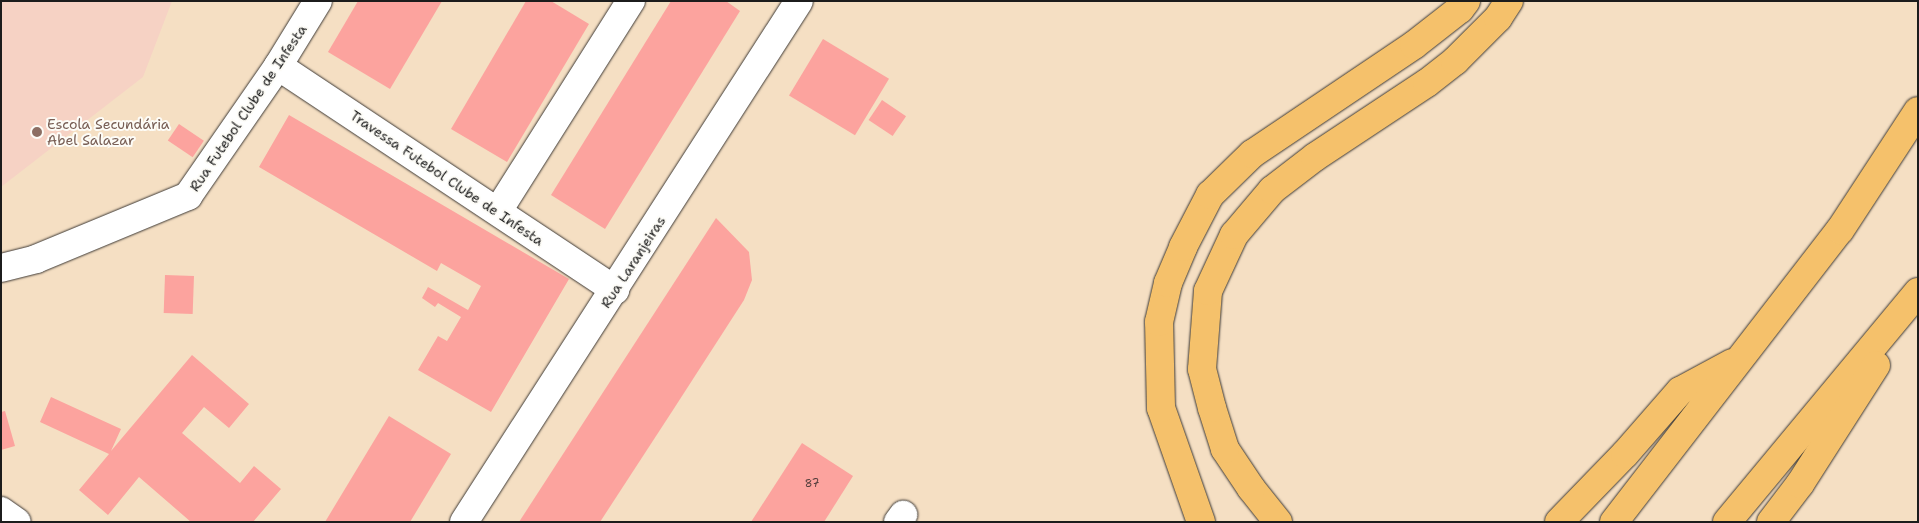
<!DOCTYPE html>
<html>
<head>
<meta charset="utf-8">
<style>
  body { margin:0 }
  #map { position:relative; width:1919px; height:523px; overflow:hidden; background:#f5dfc3; font-family:"Shantell Sans",sans-serif }
  div>[style] { position:absolute }
  [style*='--x'] { left:calc(var(--x)*1px); top:calc(var(--y)*1px); width:calc(var(--w)*1px); rotate:calc(var(--a)*1deg) }
  .built>* { inset:0; background:#f6d2c4 }
  .building>* { inset:0; background:#fca39e; transform-origin:0 0 }
  .roads { filter:drop-shadow(0 0 1px #3d3935) drop-shadow(0 0 1px #3d3935) }
  .minor>* { height:28px; margin:-14px; padding:0 14px; transform-origin:14px; border-radius:14px; background:#fff }
  .highway>* { height:28px; margin:-14px; padding:0 14px; transform-origin:14px; border-radius:14px; background:#f5c16b }
  .dots>* { width:14px; height:14px; translate:-50% -50%; box-sizing:border-box; border:2px solid #fdfcf7; border-radius:50% }
  span { translate:-50% -50%; white-space:nowrap; text-align:center; line-height:1.15; -webkit-text-stroke:4px #fdfcf7; paint-order:stroke }
  .number-label { font-size:11px; color:#543e3c }
  .number-label span { -webkit-text-stroke-width:0 }
  .street-label { font-size:14px; color:#1c1c1c }
  .education-label { font-size:14px; color:#785e54 }
  .left { translate:0 -50%; text-align:left }
  .frame { position:absolute; inset:0; border:2px solid #1c1c1c; pointer-events:none }
</style>
</head>
<body>
<div id="map">
  <div class="built">
    <i style="clip-path:polygon(1px 1px,172px 1px,143px 77px,1px 187px)"></i>
  </div>
  <div class="building">
    <i style="clip-path:polygon(358px 1px,442px 1px,390px 89px,328px 52px)"></i>
    <i style="clip-path:polygon(526px 1px,551px 1px,589px 24px,507px 162px,451px 129px)"></i>
    <i style="clip-path:polygon(671px 1px,726px 1px,740px 11px,605px 229px,551px 195px)"></i>
    <i style="left:823px;top:39px;width:77px;height:66px;rotate:31deg"></i>
    <i style="left:882px;top:100px;width:29px;height:24px;rotate:34deg"></i>
    <i style="clip-path:polygon(289px 115px,569px 279px,491px 412px,418px 370px,438px 336px,447px 341px,461px 317px,438px 303px,435px 307px,422px 298px,428px 287px,468px 310px,481px 286px,441px 263px,437px 271px,259px 167px)"></i>
    <i style="left:179px;top:124px;width:30px;height:20px;rotate:34deg"></i>
    <i style="clip-path:polygon(716px 218px,749px 252px,752px 280px,744px 300px,673px 410px,600px 522px,519px 522px)"></i>
    <i style="left:165px;top:275px;width:29px;height:38px;rotate:2deg"></i>
    <i style="clip-path:polygon(192px 355px,249px 404px,229px 428px,204px 407px,182px 433px,240px 483px,254px 466px,281px 489px,253px 522px,191px 522px,139px 477px,108px 515px,79px 490px,109px 454px,40px 422px,51px 397px,121px 429px,111px 451px)"></i>
    <i style="clip-path:polygon(5px 411px,15px 446px,1px 450px,1px 412px)"></i>
    <i style="clip-path:polygon(389px 416px,451px 454px,410px 522px,325px 522px)"></i>
    <i style="clip-path:polygon(802px 443px,853px 476px,824px 522px,751px 522px)"></i>
  </div>
  <div class="roads">
    <div class="minor">
      <i style="--x:278;--y:66;--w:405;--a:33.6"></i>
      <i style="--x:498;--y:211;--w:249;--a:-57.7"></i>
      <i style="--x:1;--y:268;--w:36;--a:-14"></i>
      <i style="--x:36;--y:259;--w:165;--a:-22.5"></i>
      <i style="--x:188;--y:196;--w:158;--a:-55.3"></i>
      <i style="--x:278;--y:66;--w:76;--a:-58.4"></i>
      <i style="--x:1;--y:511;--w:19;--a:35"></i>
      <i style="--x:464;--y:522;--w:619;--a:-57.26"></i>
      <i style="--x:898;--y:522;--w:9;--a:-54"></i>
    </div>
    <div class="highway">
      <i style="--x:1201;--y:522;--w:121;--a:-109.3"></i>
      <i style="--x:1161;--y:408;--w:86;--a:-91.3"></i>
      <i style="--x:1159;--y:322;--w:40;--a:-77"></i>
      <i style="--x:1168;--y:283;--w:39;--a:-67"></i>
      <i style="--x:1183;--y:247;--w:59;--a:-62.6"></i>
      <i style="--x:1210;--y:195;--w:59;--a:-44.3"></i>
      <i style="--x:1252;--y:154;--w:195;--a:-33.9"></i>
      <i style="--x:1414;--y:45;--w:58;--a:-38"></i>
      <i style="--x:1460;--y:9;--w:10;--a:-53"></i>
      <i style="--x:1278;--y:522;--w:43;--a:-128.5"></i>
      <i style="--x:1251;--y:488;--w:47;--a:-123.7"></i>
      <i style="--x:1225;--y:449;--w:43;--a:-107.6"></i>
      <i style="--x:1212;--y:408;--w:40;--a:-104.4"></i>
      <i style="--x:1202;--y:369;--w:78;--a:-85.6"></i>
      <i style="--x:1208;--y:291;--w:62;--a:-65.1"></i>
      <i style="--x:1234;--y:235;--w:59;--a:-49.8"></i>
      <i style="--x:1272;--y:190;--w:54;--a:-37.5"></i>
      <i style="--x:1315;--y:157;--w:134;--a:-33.5"></i>
      <i style="--x:1427;--y:83;--w:36;--a:-38"></i>
      <i style="--x:1455;--y:61;--w:61;--a:-45"></i>
      <i style="--x:1498;--y:18;--w:20;--a:-57"></i>
      <i style="--x:1559;--y:522;--w:95;--a:-45.9"></i>
      <i style="--x:1625;--y:454;--w:84;--a:-48.9"></i>
      <i style="--x:1680;--y:391;--w:59;--a:-28.3"></i>
      <i style="--x:1614;--y:522;--w:369;--a:-52.3"></i>
      <i style="--x:1840;--y:230;--w:142;--a:-56.8"></i>
      <i style="--x:1727;--y:522;--w:299;--a:-50.3"></i>
      <i style="--x:1771;--y:522;--w:48;--a:-52.7"></i>
      <i style="--x:1800;--y:484;--w:141;--a:-57.4"></i>
    </div>
  </div>
  <div class="dots">
    <i style="left:37px;top:132px;background:#8d6e63"></i>
  </div>
  <div class="number-label">
    <span style="left:812px;top:484px">87</span>
  </div>
  <div class="street-label">
    <span style="left:248px;top:108px;rotate:-56deg">Rua Futebol Clube de Infesta</span>
    <span style="left:447px;top:178px;rotate:34deg">Travessa Futebol Clube de Infesta</span>
    <span style="left:633px;top:262px;rotate:-57deg">Rua Laranjeiras</span>
  </div>
  <div class="education-label">
    <span class="left" style="left:47px;top:132px">Escola Secundária<br>Abel Salazar</span>
  </div>
  <div class="frame"></div>
</div>
</body>
</html>
